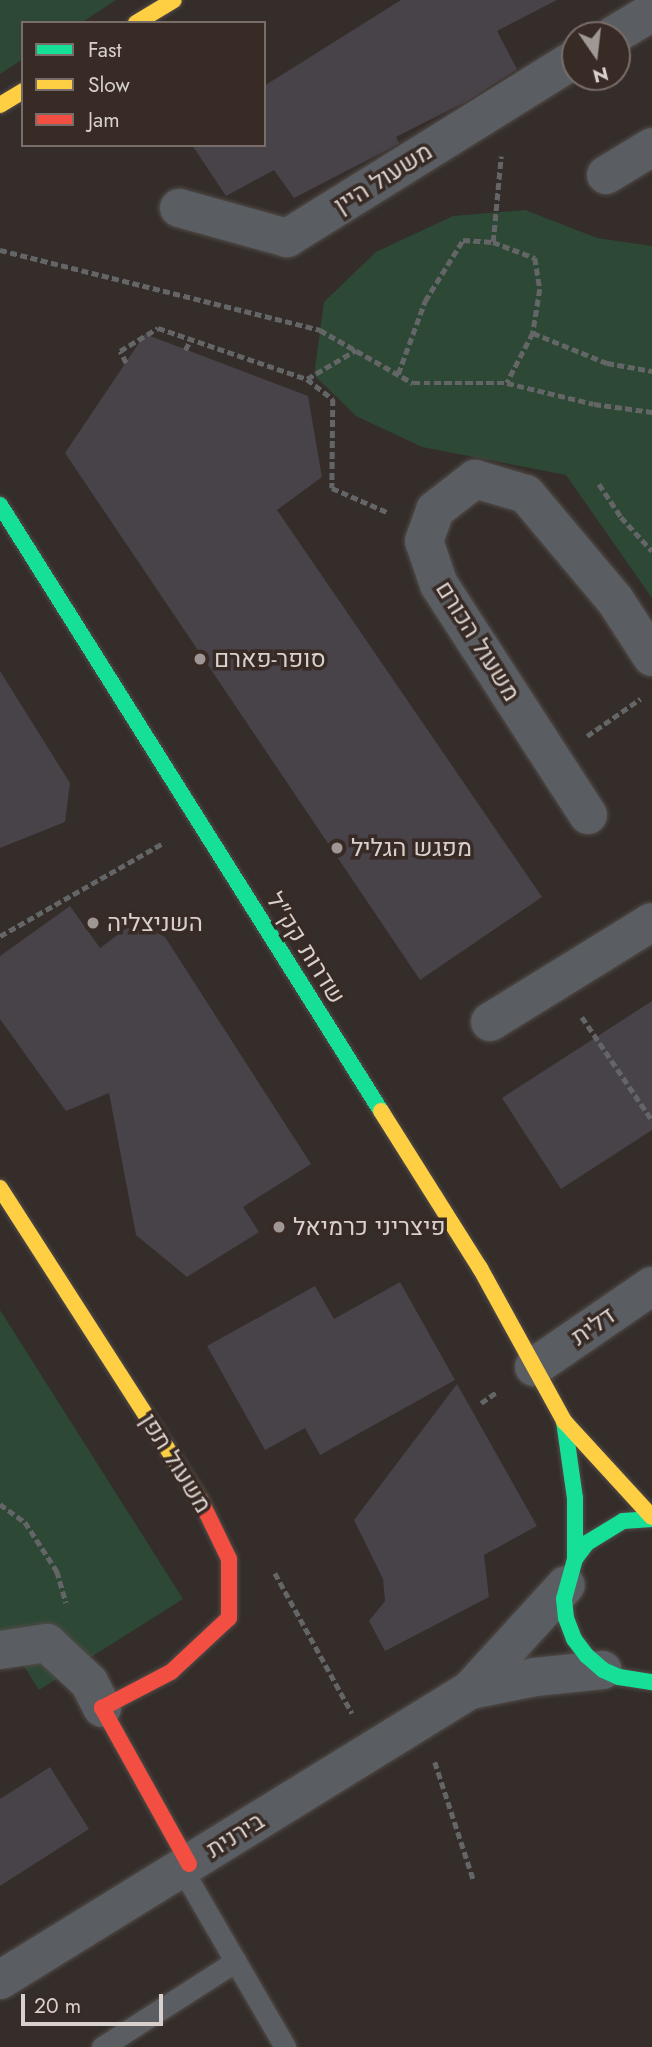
<!DOCTYPE html>
<html>
<head>
<meta charset="utf-8">
<style>
  body { margin:0 }
  #map { position:relative; width:652px; height:2047px; overflow:hidden; background:#342d2a; font-family:Jost,Heebo,sans-serif }
  div>[style] { position:absolute }
  [style*='--x'] { left:calc(var(--x)*1px); top:calc(var(--y)*1px); width:calc(var(--w)*1px); rotate:calc(var(--a)*1deg) }
  .green>* { inset:0; background:#2e4836 }
  .building>* { inset:0; background:#484249 }
  .path>* { height:4.5px; margin-top:-2.25px; transform-origin:0; background:repeating-linear-gradient(90deg,#646566 0 7px,transparent 0 10.5px) }
  .roads { filter:drop-shadow(0 0 2px #514b48) drop-shadow(0 0 2px #514b48) }
  .lane>* { height:21px; margin:-10.5px; padding:0 10.5px; transform-origin:10.5px; border-radius:10.5px; background:#5a5e62 }
  .street>* { height:38px; margin:-19px; padding:0 19px; transform-origin:19px; border-radius:19px; background:#5a5e62 }
  .fast>* { height:16px; margin:-8px; padding:0 8px; transform-origin:8px; border-radius:8px; background:#16e098 }
  .slow>* { height:16px; margin:-8px; padding:0 8px; transform-origin:8px; border-radius:8px; background:#ffcf43 }
  .jam>* { height:16px; margin:-8px; padding:0 8px; transform-origin:8px; border-radius:8px; background:#f24e42 }
  .dots>* { width:19px; height:19px; translate:-50% -50%; box-sizing:border-box; border:4px solid #382b26; border-radius:50% }
  span { translate:-50% -50%; white-space:nowrap; text-align:center; line-height:1.15; -webkit-text-stroke:7px #382b26; paint-order:stroke }
  .street-label { font-size:24px; color:#d8d0cc }
  .poi-label { font-size:24px; color:#d8d0cc }
  .left { translate:0 -50%; text-align:left }
  .legend { position:absolute; left:21px; top:21px; width:245px; height:126px; box-sizing:border-box; background:#382b26; border:2px solid #786d68; margin:0; padding:9px 12px; list-style:none; font-size:21px; color:#d8d0cc }
  .legend li { display:flex; align-items:center; gap:14px; height:35px }
  .legend b { width:35px; border:2px solid #786d68 }
  .north { position:absolute; left:561px; top:21px; width:70px; height:70px; box-sizing:border-box; background:#382b26; border:2px solid #786d68; border-radius:50%; rotate:166deg; font-size:19px; font-weight:700; line-height:28px; text-align:center; color:#d8d0cc }
  .north::after { content:''; display:block; margin:auto; width:24px; height:32px; background:#9f9793; clip-path:polygon(50% 0,100% 100%,50% 72%,0 100%) }
  .scale { position:absolute; left:21px; top:1994px; width:142px; height:32px; box-sizing:border-box; border:4px solid #d8d0cc; border-top:0; padding-left:9px; font-size:21px; line-height:24px; white-space:nowrap; color:#d8d0cc; -webkit-text-stroke:5px #382b26; paint-order:stroke }
</style>
</head>
<body>
<div id="map">
  <div class="green">
    <i style="clip-path:polygon(0 0,116px 0,81px 23px,23px 23px,23px 59px,0 74px)"></i>
    <i style="clip-path:polygon(525px 210px,597px 238px,652px 246px,652px 598px,566px 475px,422px 447px,356px 416px,314px 375px,324px 302px,376px 252px,453px 216px)"></i>
    <i style="clip-path:polygon(0 1310px,183px 1599px,39px 1690px,0 1629px)"></i>
  </div>
  <div class="building">
    <i style="clip-path:polygon(401px 0,557px 0,497px 31px,517px 69px,467px 101px,396px 137px,399px 143px,387px 150px,294px 198px,274px 170px,226px 196px,192px 145px,264px 145px,264px 86px)"></i>
    <i style="clip-path:polygon(145px 334px,308px 396px,322px 477px,277px 510px,542px 897px,420px 980px,65px 453px)"></i>
    <i style="clip-path:polygon(0 671px,70px 783px,65px 822px,0 848px)"></i>
    <i style="clip-path:polygon(70px 906px,100px 948px,135px 922px,165px 937px,311px 1164px,243px 1207px,259px 1232px,187px 1277px,136px 1235px,109px 1093px,66px 1111px,0 1019px,0 956px)"></i>
    <i style="clip-path:polygon(652px 1001px,652px 1130px,561px 1189px,502px 1098px)"></i>
    <i style="clip-path:polygon(400px 1282px,455px 1380px,320px 1455px,305px 1428px,265px 1450px,207px 1346px,315px 1286px,334px 1319px)"></i>
    <i style="clip-path:polygon(457px 1384px,537px 1526px,484px 1555px,489px 1597px,385px 1651px,369px 1621px,385px 1601px,383px 1579px,354px 1520px)"></i>
    <i style="clip-path:polygon(50px 1767px,89px 1829px,0 1886px,0 1799px)"></i>
  </div>
  <div class="path">
    <i style="--x:493;--y:242;--w:86;--a:-84.7"></i>
    <i style="--x:0;--y:250;--w:330;--a:14"></i>
    <i style="--x:320;--y:330;--w:107;--a:29.7"></i>
    <i style="--x:413;--y:383;--w:94;--a:0"></i>
    <i style="--x:507;--y:383;--w:89;--a:13.6"></i>
    <i style="--x:594;--y:404;--w:59;--a:7.9"></i>
    <i style="--x:533;--y:333;--w:80;--a:22.1"></i>
    <i style="--x:607;--y:363;--w:46;--a:10.1"></i>
    <i style="--x:185;--y:350;--w:13;--a:-61"></i>
    <i style="--x:126;--y:363;--w:13;--a:-117"></i>
    <i style="--x:120;--y:351;--w:44;--a:-31.2"></i>
    <i style="--x:158;--y:328;--w:157;--a:18.9"></i>
    <i style="--x:307;--y:379;--w:33;--a:38"></i>
    <i style="--x:333;--y:399;--w:89;--a:90.6"></i>
    <i style="--x:332;--y:488;--w:60;--a:23.6"></i>
    <i style="--x:398;--y:374;--w:78;--a:-69.7"></i>
    <i style="--x:425;--y:301;--w:72;--a:-58.1"></i>
    <i style="--x:463;--y:240;--w:30;--a:4"></i>
    <i style="--x:493;--y:242;--w:45;--a:20.9"></i>
    <i style="--x:535;--y:258;--w:31;--a:81"></i>
    <i style="--x:540;--y:289;--w:45;--a:99"></i>
    <i style="--x:533;--y:333;--w:56;--a:117.5"></i>
    <i style="--x:307;--y:379;--w:57;--a:-30.6"></i>
    <i style="--x:599;--y:484;--w:40;--a:56"></i>
    <i style="--x:621;--y:517;--w:46;--a:47.6"></i>
    <i style="--x:587;--y:736;--w:65;--a:-34.9"></i>
    <i style="--x:0;--y:936;--w:188;--a:-29.7"></i>
    <i style="--x:582;--y:1017;--w:125;--a:55.8"></i>
    <i style="--x:481;--y:1403;--w:19;--a:-35"></i>
    <i style="--x:0;--y:1504;--w:31;--a:36"></i>
    <i style="--x:25;--y:1522;--w:59;--a:56.9"></i>
    <i style="--x:57;--y:1571;--w:33;--a:74"></i>
    <i style="--x:275;--y:1573;--w:160;--a:61.2"></i>
    <i style="--x:435;--y:1762;--w:125;--a:71.9"></i>
  </div>
  <div class="roads">
    <div class="lane">
      <i style="--x:182;--y:1869;--w:206;--a:59.9"></i>
      <i style="--x:102;--y:2047;--w:159;--a:-32.7"></i>
    </div>
    <div class="street">
      <i style="--x:614;--y:35;--w:44;--a:-31.2"></i>
      <i style="--x:606;--y:175;--w:54;--a:-31.3"></i>
      <i style="--x:179;--y:208;--w:112;--a:15.5"></i>
      <i style="--x:287;--y:238;--w:339;--a:-31.9"></i>
      <i style="--x:588;--y:815;--w:274;--a:-122.9"></i>
      <i style="--x:439;--y:585;--w:46;--a:-108.8"></i>
      <i style="--x:424;--y:541;--w:33;--a:-70"></i>
      <i style="--x:435;--y:510;--w:51;--a:-37.8"></i>
      <i style="--x:475;--y:479;--w:53;--a:16.4"></i>
      <i style="--x:526;--y:494;--w:138;--a:50"></i>
      <i style="--x:615;--y:600;--w:68;--a:57"></i>
      <i style="--x:490;--y:1022;--w:190;--a:-31.7"></i>
      <i style="--x:534;--y:1367;--w:143;--a:-34.5"></i>
      <i style="--x:0;--y:1650;--w:48;--a:-8.5"></i>
      <i style="--x:47;--y:1643;--w:57;--a:42.9"></i>
      <i style="--x:89;--y:1682;--w:29;--a:63"></i>
      <i style="--x:470;--y:1690;--w:66;--a:-11.3"></i>
      <i style="--x:535;--y:1677;--w:68;--a:-5.9"></i>
      <i style="--x:0;--y:1980;--w:552;--a:-31.68"></i>
      <i style="--x:470;--y:1690;--w:142;--a:-47.6"></i>
    </div>
    <div class="fast">
      <i style="--x:0;--y:505;--w:716;--a:57.84"></i>
      <i style="--x:564;--y:1421;--w:78;--a:81.9"></i>
      <i style="--x:575;--y:1498;--w:61;--a:90"></i>
      <i style="--x:652;--y:1519;--w:29;--a:176"></i>
      <i style="--x:623;--y:1521;--w:42;--a:148.6"></i>
      <i style="--x:587;--y:1543;--w:20;--a:127"></i>
      <i style="--x:575;--y:1559;--w:41;--a:105.4"></i>
      <i style="--x:564;--y:1599;--w:19;--a:84"></i>
      <i style="--x:566;--y:1618;--w:22;--a:69"></i>
      <i style="--x:574;--y:1639;--w:21;--a:53"></i>
      <i style="--x:587;--y:1656;--w:21;--a:41"></i>
      <i style="--x:603;--y:1670;--w:17;--a:24"></i>
      <i style="--x:619;--y:1677;--w:33;--a:9"></i>
    </div>
    <div class="slow">
      <i style="--x:136;--y:23;--w:44;--a:-31.2"></i>
      <i style="--x:0;--y:105;--w:27;--a:-31"></i>
      <i style="--x:381;--y:1111;--w:186;--a:57.8"></i>
      <i style="--x:480;--y:1268;--w:175;--a:61.2"></i>
      <i style="--x:564;--y:1421;--w:130;--a:47.5"></i>
      <i style="--x:0;--y:1188;--w:372;--a:57.3"></i>
    </div>
    <div class="jam">
      <i style="--x:189;--y:1864;--w:179;--a:-119.1"></i>
      <i style="--x:102;--y:1708;--w:78;--a:-27.6"></i>
      <i style="--x:171;--y:1672;--w:79;--a:-43"></i>
      <i style="--x:229;--y:1618;--w:59;--a:-90"></i>
      <i style="--x:229;--y:1559;--w:64;--a:-115.8"></i>
    </div>
  </div>
  <div class="dots">
    <i style="left:200px;top:659px;background:#9f9793"></i>
    <i style="left:337px;top:848px;background:#9f9793"></i>
    <i style="left:93px;top:923px;background:#9f9793"></i>
    <i style="left:279px;top:1227px;background:#9f9793"></i>
  </div>
  <div class="street-label">
    <span style="left:383px;top:178px;rotate:-32deg">משעול היין</span>
    <span style="left:478px;top:641px;rotate:58deg">משעול הכורם</span>
    <span style="left:306px;top:948px;rotate:58deg">שדרות קק"ל</span>
    <span style="left:593px;top:1326px;rotate:-35deg">דלית</span>
    <span style="left:176px;top:1463px;rotate:58deg">משעול תפן</span>
    <span style="left:235px;top:1835px;rotate:-32deg">בירנית</span>
  </div>
  <div class="poi-label">
    <span class="left" style="left:214px;top:659px">סופר-פארם</span>
    <span class="left" style="left:351px;top:848px">מפגש הגליל</span>
    <span class="left" style="left:107px;top:923px">השניצליה</span>
    <span class="left" style="left:293px;top:1227px">פיצריני כרמיאל</span>
  </div>
  <ul class="legend">
  <li><b style="height:9px;background:#16e098"></b>Fast</li>
  <li><b style="height:9px;background:#ffcf43"></b>Slow</li>
  <li><b style="height:9px;background:#f24e42"></b>Jam</li>
  </ul>
  <div class="north">N</div>
  <div class="scale">20 m</div>
</div>
</body>
</html>
